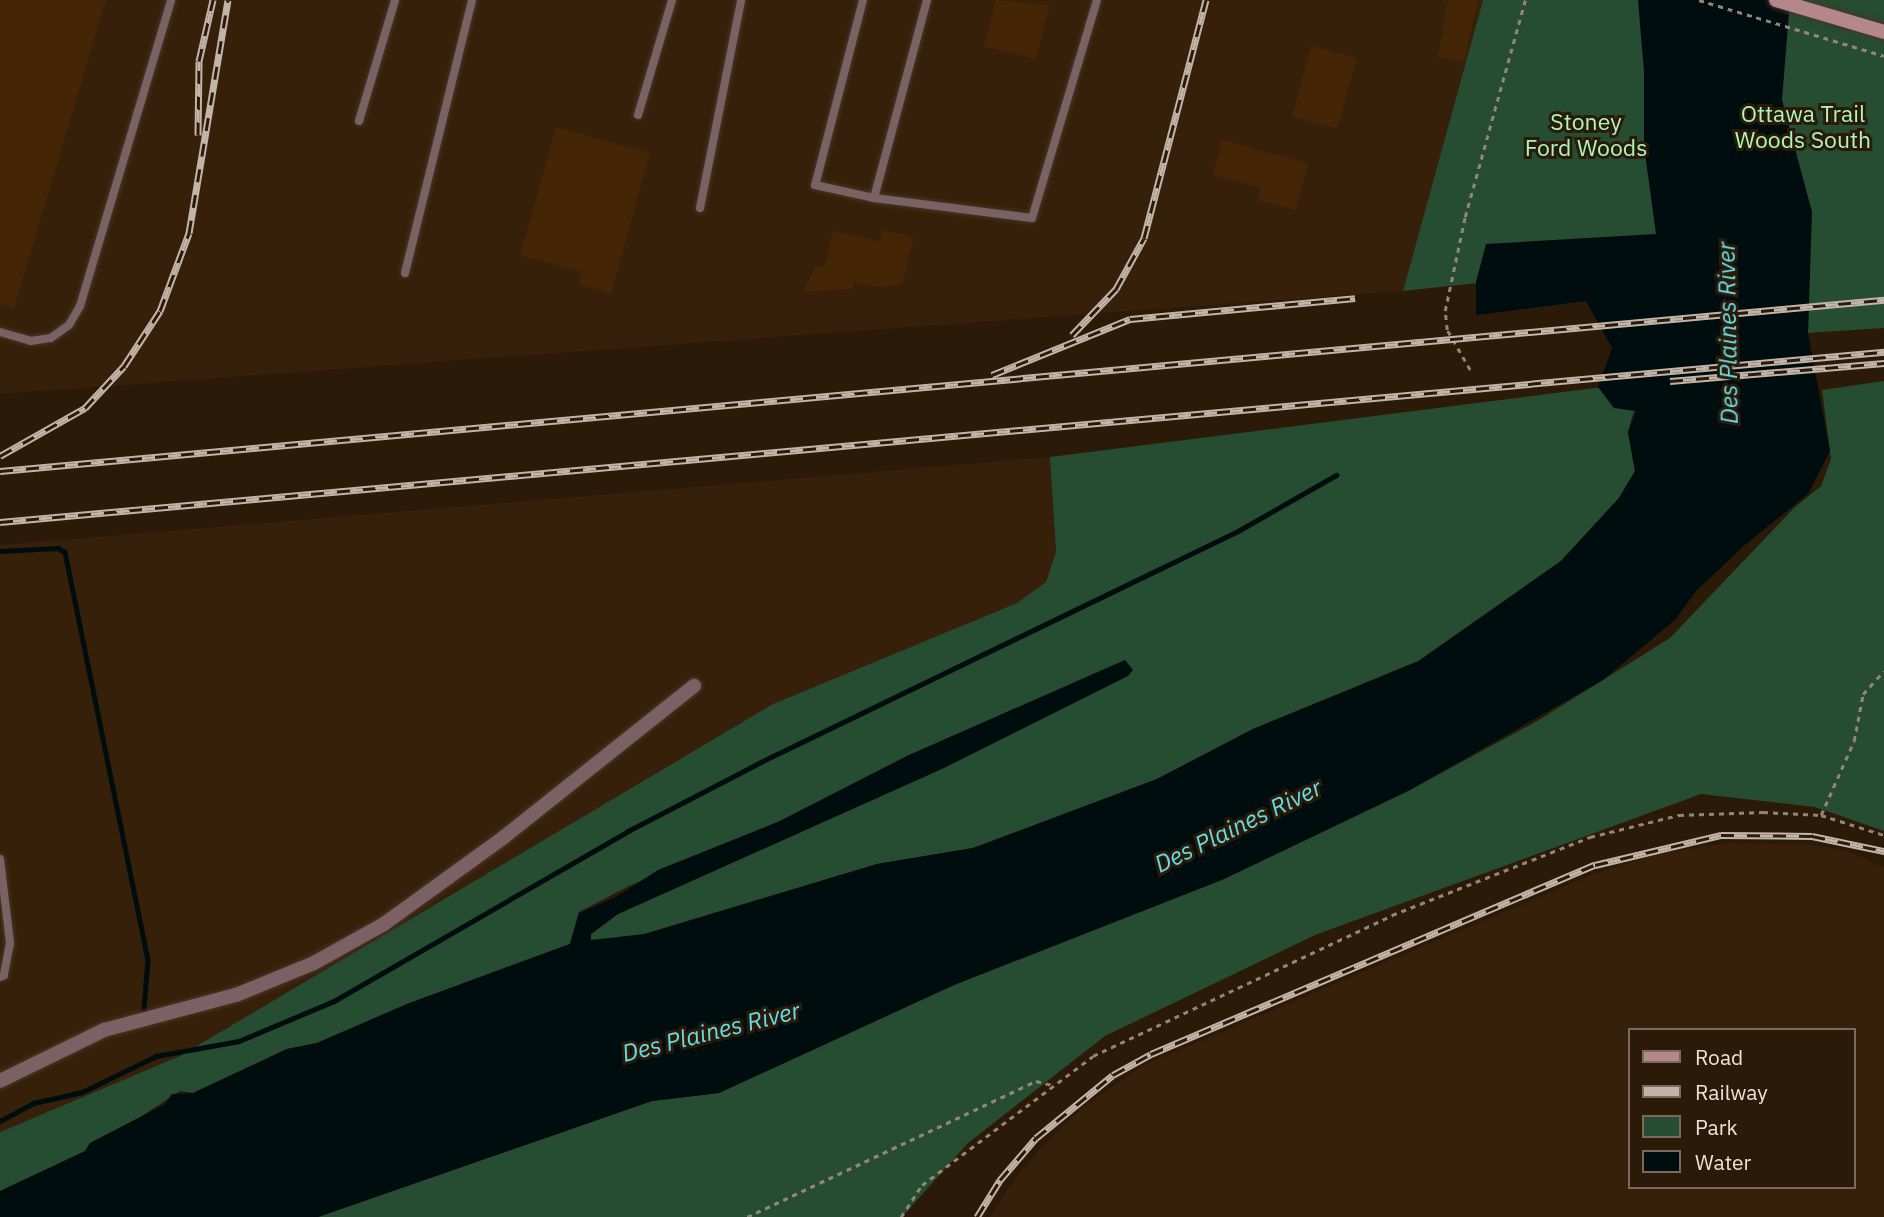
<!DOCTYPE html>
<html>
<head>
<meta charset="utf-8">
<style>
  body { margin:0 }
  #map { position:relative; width:1884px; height:1217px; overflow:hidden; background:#2c1a09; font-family:"IBM Plex Sans",sans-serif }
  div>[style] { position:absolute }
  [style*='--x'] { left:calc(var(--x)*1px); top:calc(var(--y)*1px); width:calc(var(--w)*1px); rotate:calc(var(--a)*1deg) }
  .built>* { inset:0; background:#372009 }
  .green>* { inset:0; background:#264c31 }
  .water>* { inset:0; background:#000d0f }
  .stream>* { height:4.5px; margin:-2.25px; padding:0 2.25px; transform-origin:2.25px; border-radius:2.25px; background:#000d0f }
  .building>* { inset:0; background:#442505; transform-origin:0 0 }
  .path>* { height:2.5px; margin-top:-1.25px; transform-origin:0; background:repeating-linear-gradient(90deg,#948577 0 5px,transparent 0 10px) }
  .roads { filter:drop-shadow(0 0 2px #473626) drop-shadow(0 0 2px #473626) }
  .lane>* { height:8px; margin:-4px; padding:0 4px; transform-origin:4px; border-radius:4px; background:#7c6164 }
  .street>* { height:14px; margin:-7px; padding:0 7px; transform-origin:7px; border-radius:7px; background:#7c6164 }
  .secondary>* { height:14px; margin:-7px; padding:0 7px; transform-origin:7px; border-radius:7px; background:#b3878c }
  .rail>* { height:7px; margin-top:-3.5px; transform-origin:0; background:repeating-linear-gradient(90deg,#2c1a09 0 13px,#c2b4a8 0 26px); box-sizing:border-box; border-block:2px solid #c2b4a8 }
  span { translate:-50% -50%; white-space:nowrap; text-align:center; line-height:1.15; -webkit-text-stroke:6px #2c1a09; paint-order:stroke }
  .park-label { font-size:23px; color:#aaf7bd }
  .water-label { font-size:24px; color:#63dde8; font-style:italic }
  .legend { position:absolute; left:1628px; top:1028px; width:228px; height:161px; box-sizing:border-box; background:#2c1a09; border:2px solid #7a6a5b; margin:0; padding:9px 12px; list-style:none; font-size:21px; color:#eee1d6 }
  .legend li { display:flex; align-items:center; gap:14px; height:35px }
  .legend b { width:35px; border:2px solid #7a6a5b }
</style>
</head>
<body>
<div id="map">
  <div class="built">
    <i style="clip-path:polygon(0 0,1483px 0,1403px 291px,0 394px)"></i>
    <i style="clip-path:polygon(1050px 457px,1056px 552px,1046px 582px,1017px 603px,773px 704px,180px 1056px,0 1132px,0 545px)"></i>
    <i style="clip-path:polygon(evenodd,1727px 843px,1812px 845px,1844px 850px,1884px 867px,1884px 1217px,990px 1217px,1019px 1173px,1049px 1140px,1080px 1110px,1142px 1066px,1591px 875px,1655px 855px,1727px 843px,1630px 1030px,1854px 1030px,1854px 1187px,1630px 1187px,1630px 1030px)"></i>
  </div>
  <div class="green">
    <i style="clip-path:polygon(1483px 0,1884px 0,1884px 328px,1808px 333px,1810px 247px,1403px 291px)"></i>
    <i style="clip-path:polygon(1884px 381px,1884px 831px,1815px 807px,1701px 794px,1315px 935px,1105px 1036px,968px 1143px,902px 1217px,318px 1217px,652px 1101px,719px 1093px,954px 985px,1224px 879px,1410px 790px,1539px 720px,1670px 638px,1794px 508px,1821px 486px,1831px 459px,1822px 390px)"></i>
    <i style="clip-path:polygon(1642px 382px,1628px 432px,1635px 471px,1619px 498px,1561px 561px,1418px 661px,1253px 729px,1157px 779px,973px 848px,877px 864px,644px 934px,591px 941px,591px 934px,618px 914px,946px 767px,909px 755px,780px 821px,629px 886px,579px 912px,570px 944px,407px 1004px,317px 1043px,287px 1049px,193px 1093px,180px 1091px,116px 1133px,90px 1143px,86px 1151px,0 1193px,0 1132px,180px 1056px,773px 704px,1017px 603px,1046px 582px,1056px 552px,1050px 457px)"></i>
  </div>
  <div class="water">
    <i style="clip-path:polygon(1638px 0,1790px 0,1782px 100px,1812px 212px,1808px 333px,1830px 451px,1808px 494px,1746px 544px,1697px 590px,1675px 620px,1603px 680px,1410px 790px,1224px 879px,954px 985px,719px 1093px,652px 1101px,318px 1217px,0 1217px,0 1191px,85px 1151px,90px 1143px,165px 1104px,172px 1094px,193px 1093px,287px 1049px,317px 1043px,407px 1004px,570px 944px,579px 913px,616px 897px,658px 870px,780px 821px,909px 755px,1125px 660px,1133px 670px,1128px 676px,946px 767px,618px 914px,591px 934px,591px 940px,645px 934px,877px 864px,973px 848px,1157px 779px,1253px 729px,1419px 661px,1561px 561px,1619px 498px,1635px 471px,1628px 432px,1636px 411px,1614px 408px,1598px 387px,1612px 348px,1586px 301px,1476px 315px,1476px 282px,1486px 244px,1656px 234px,1644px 146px,1644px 72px)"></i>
  </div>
  <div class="stream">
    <i style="--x:0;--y:551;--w:58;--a:-3"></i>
    <i style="--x:58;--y:548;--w:8;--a:30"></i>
    <i style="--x:65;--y:552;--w:416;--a:78.5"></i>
    <i style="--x:148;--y:960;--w:49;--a:94.7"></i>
    <i style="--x:0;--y:1121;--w:38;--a:-28"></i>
    <i style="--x:34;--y:1103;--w:49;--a:-12.9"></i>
    <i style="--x:82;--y:1092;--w:82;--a:-25.9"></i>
    <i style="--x:156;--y:1056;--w:84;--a:-10.2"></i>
    <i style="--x:239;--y:1041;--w:103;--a:-22.8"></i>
    <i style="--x:334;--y:1001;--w:340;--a:-30"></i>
    <i style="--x:628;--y:831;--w:161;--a:-27.4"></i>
    <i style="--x:771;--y:757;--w:519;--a:-25.82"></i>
    <i style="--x:1238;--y:531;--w:113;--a:-29.7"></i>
  </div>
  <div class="building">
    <i style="clip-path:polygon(0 0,106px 0,14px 308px,0 303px)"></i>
    <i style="clip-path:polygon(996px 0,1050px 5px,1036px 59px,984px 46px)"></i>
    <i style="clip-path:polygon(1448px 0,1478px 0,1464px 62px,1438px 57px)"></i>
    <i style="left:1311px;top:46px;width:47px;height:73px;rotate:15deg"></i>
    <i style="clip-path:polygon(556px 127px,650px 153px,611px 294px,578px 284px,582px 272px,520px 255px)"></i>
    <i style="clip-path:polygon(1222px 140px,1308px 163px,1296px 210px,1258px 200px,1261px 188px,1213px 175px)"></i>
    <i style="clip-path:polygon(883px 230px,914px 237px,902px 284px,880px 287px,854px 282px,853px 289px,803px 292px,816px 265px,824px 267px,833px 231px,880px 241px)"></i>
  </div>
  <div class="path">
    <i style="--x:1699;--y:0;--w:193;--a:16.8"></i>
    <i style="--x:1470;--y:370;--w:46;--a:-119.9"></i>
    <i style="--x:1447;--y:330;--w:19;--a:-96"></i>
    <i style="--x:1445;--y:311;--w:96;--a:-78"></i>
    <i style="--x:1465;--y:217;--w:225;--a:-74.5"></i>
    <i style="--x:1821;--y:815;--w:81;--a:-66"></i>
    <i style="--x:1854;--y:741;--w:48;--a:-79.2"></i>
    <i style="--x:1863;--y:694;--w:31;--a:-48"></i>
    <i style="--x:747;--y:1217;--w:319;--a:-25.2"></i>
    <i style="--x:1036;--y:1081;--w:16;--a:14"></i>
    <i style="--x:901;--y:1217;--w:38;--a:-57"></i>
    <i style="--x:922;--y:1185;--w:214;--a:-37"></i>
    <i style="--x:1093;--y:1056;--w:331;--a:-25.2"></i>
    <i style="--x:1392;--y:915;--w:213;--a:-21.5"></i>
    <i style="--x:1590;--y:837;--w:92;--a:-13.9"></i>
    <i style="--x:1679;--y:815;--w:84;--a:-2"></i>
    <i style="--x:1763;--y:812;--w:58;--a:3"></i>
    <i style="--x:1821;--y:815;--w:66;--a:17.6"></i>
  </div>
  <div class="roads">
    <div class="lane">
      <i style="--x:863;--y:0;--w:191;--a:104.5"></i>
      <i style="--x:815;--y:185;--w:60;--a:12.4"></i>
      <i style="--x:874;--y:198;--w:159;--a:7.2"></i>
      <i style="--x:1032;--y:218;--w:227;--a:-73.4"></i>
      <i style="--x:638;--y:115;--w:120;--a:-73.5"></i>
      <i style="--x:359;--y:121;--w:126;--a:-73.4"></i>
      <i style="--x:874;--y:198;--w:205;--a:-75"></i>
      <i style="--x:700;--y:208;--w:212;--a:-78.8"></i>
      <i style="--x:405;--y:273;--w:281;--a:-76.2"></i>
      <i style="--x:0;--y:332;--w:32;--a:16"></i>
      <i style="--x:31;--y:341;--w:20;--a:-9"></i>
      <i style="--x:51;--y:338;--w:22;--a:-36"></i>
      <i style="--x:69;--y:325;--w:22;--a:-60"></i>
      <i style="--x:80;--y:306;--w:319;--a:-73.4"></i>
      <i style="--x:0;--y:859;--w:85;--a:83.2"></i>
      <i style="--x:10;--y:943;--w:33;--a:101"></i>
      <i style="--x:4;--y:975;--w:4;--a:153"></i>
    </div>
    <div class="street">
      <i style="--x:0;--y:1081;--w:116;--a:-26.1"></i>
      <i style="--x:104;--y:1030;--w:137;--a:-14.9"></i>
      <i style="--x:236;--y:995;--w:84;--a:-22.3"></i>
      <i style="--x:314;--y:963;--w:80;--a:-29.1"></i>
      <i style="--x:384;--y:924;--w:148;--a:-35.9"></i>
      <i style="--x:504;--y:837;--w:243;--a:-38.5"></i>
    </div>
    <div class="secondary">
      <i style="--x:1776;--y:0;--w:113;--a:16.5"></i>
    </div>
  </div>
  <div class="rail">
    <i style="--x:198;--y:135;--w:74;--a:-89.2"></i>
    <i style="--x:199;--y:61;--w:63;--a:-77.1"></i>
    <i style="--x:1072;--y:335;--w:64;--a:-46.3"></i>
    <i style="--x:1116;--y:289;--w:58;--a:-61.2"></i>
    <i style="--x:1144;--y:238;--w:246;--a:-75.4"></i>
    <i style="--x:992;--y:375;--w:149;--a:-22.1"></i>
    <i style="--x:1130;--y:319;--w:226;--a:-5.3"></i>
    <i style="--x:1670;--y:381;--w:215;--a:-4.8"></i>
    <i style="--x:0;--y:456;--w:98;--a:-29.5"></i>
    <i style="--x:85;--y:408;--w:57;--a:-47.1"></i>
    <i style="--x:124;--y:366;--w:66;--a:-56.8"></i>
    <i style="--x:160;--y:311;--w:83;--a:-69.6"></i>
    <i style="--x:189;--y:233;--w:236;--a:-80.5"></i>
    <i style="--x:0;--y:471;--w:1892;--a:-5.19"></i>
    <i style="--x:0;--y:522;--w:1892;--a:-5.16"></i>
    <i style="--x:977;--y:1217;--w:44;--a:-58.1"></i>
    <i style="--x:1000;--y:1180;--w:55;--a:-49.4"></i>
    <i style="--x:1036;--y:1138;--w:99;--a:-39.3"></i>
    <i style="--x:1113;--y:1075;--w:43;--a:-28.9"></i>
    <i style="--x:1151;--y:1054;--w:483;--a:-23.1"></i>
    <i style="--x:1595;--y:865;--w:130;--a:-13.4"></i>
    <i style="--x:1721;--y:835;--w:91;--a:0.6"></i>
    <i style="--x:1812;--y:836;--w:74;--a:11.8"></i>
  </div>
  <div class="park-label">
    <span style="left:1803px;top:126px">Ottawa Trail<br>Woods South</span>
    <span style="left:1586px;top:134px">Stoney<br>Ford Woods</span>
  </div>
  <div class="water-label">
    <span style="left:1728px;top:333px;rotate:-91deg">Des Plaines River</span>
    <span style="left:1238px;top:826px;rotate:-26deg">Des Plaines River</span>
    <span style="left:711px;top:1032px;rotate:-14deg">Des Plaines River</span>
  </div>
  <ul class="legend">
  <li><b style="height:9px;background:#b3878c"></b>Road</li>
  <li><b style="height:9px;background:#c2b4a8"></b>Railway</li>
  <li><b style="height:19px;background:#264c31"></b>Park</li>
  <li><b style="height:19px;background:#000d0f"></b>Water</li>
  </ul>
</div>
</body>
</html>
